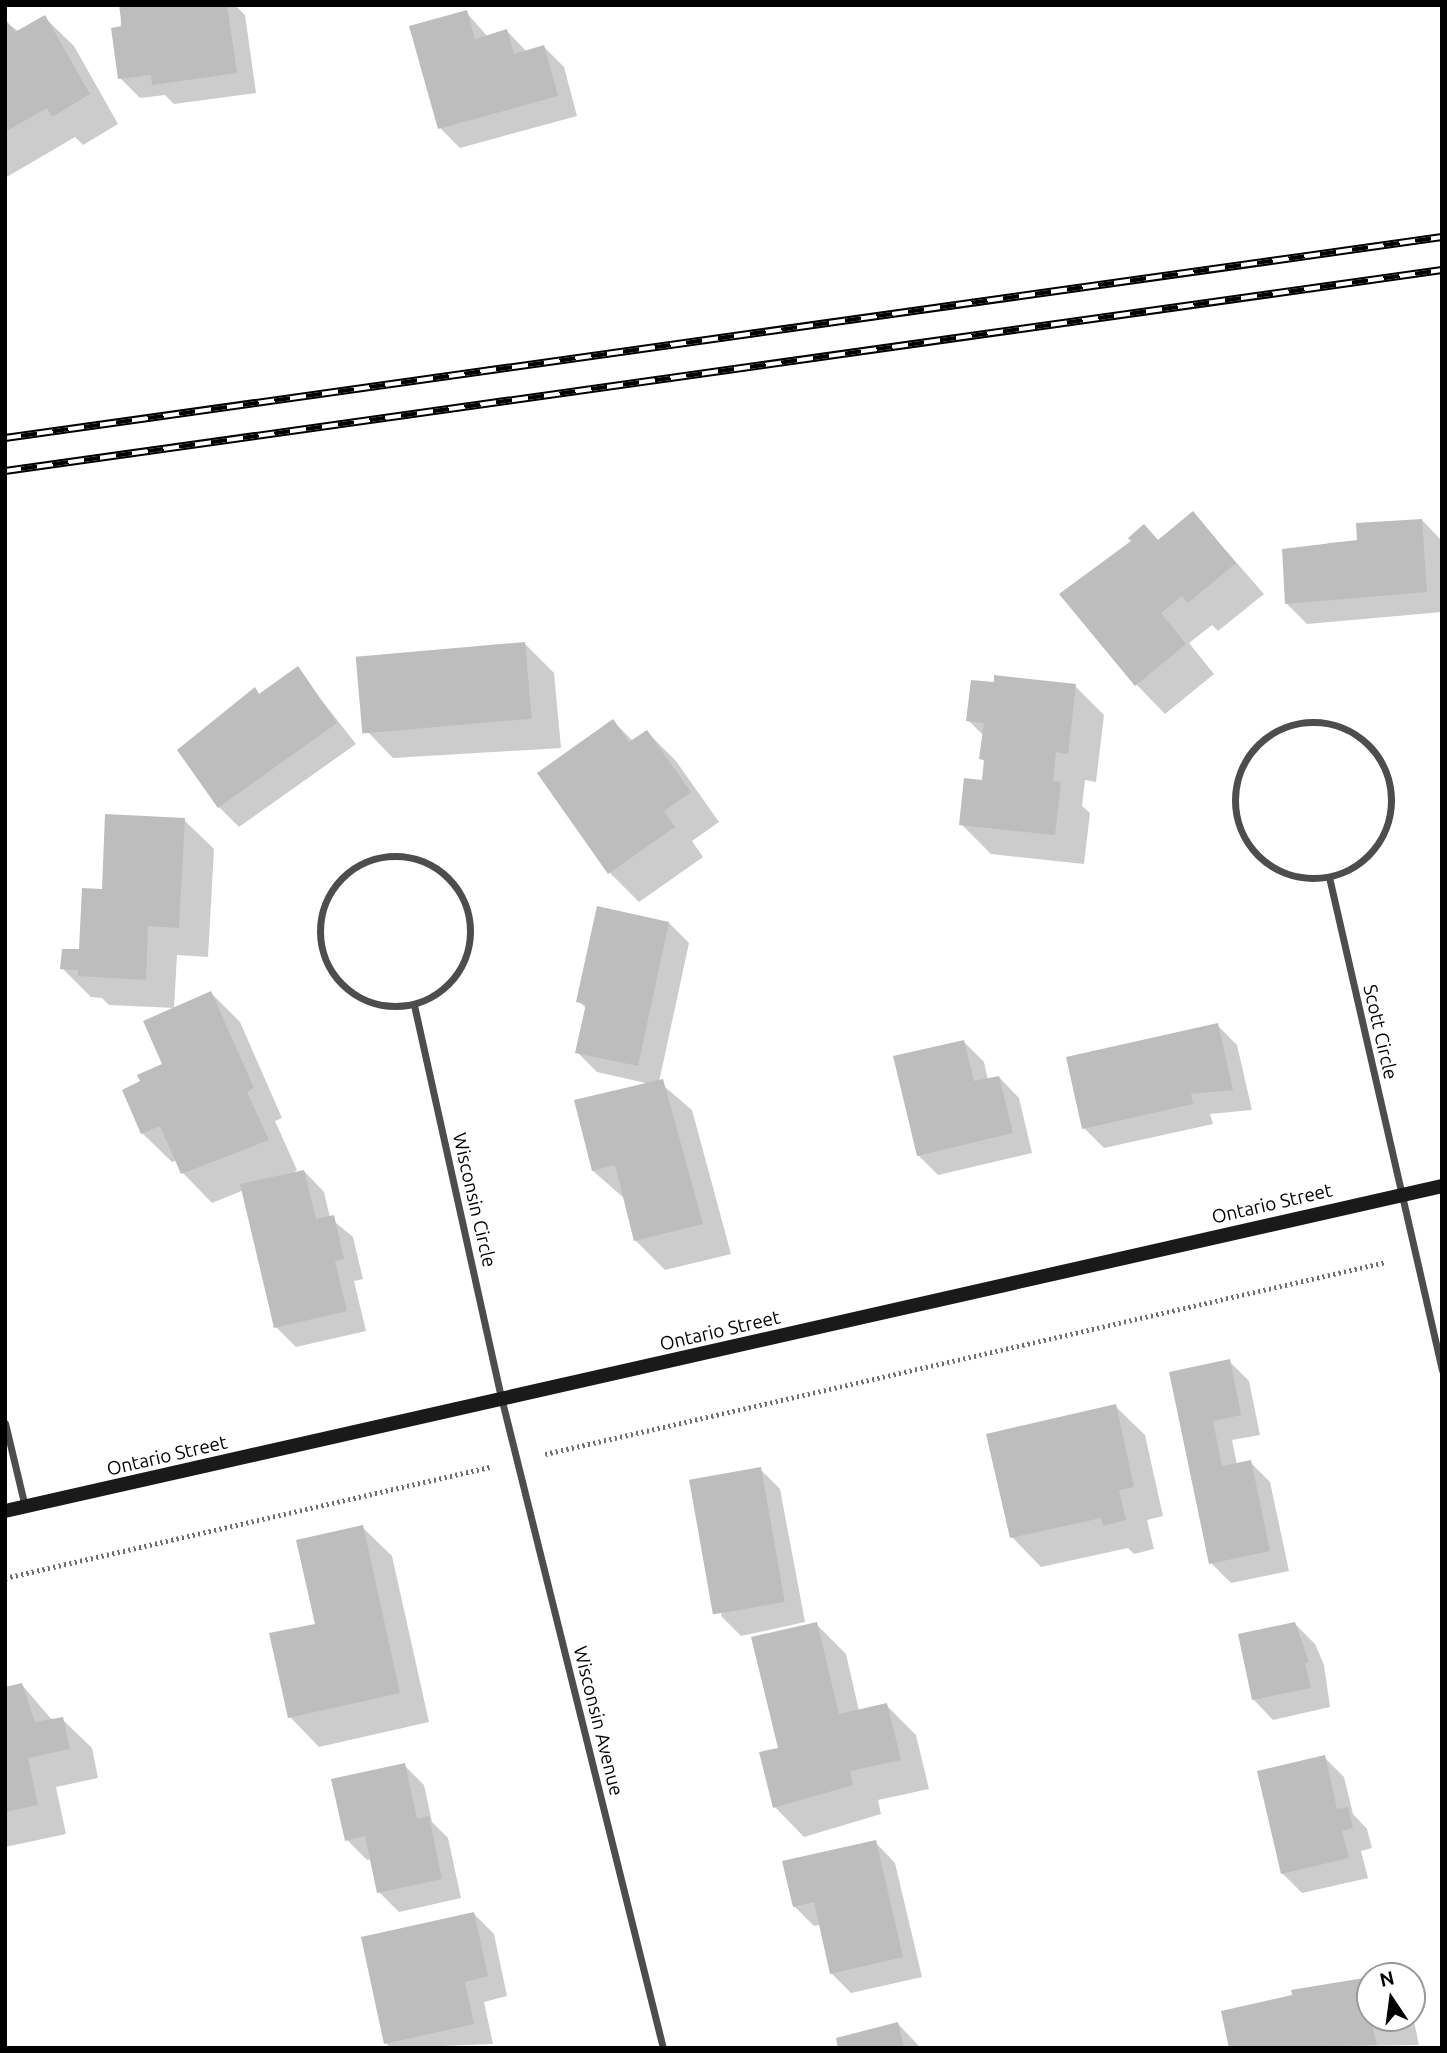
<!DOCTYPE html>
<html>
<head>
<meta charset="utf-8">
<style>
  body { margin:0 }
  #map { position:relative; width:1447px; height:2053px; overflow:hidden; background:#fff; font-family:Ubuntu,sans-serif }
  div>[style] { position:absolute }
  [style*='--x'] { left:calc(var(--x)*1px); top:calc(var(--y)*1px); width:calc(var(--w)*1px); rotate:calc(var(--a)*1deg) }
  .shadow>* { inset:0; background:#0003 }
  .building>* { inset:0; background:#bdbdbd; transform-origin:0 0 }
  .path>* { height:4.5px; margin-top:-2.25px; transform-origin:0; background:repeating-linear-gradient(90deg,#6f6f6f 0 2px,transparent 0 5.5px) }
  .minor>* { height:7px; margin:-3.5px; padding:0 3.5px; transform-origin:3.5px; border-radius:3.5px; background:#4d4d4d }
  .minor>.ring { margin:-3.5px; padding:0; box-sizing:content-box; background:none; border:7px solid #4d4d4d; border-radius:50% }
  .secondary>* { height:14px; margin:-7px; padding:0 7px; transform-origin:7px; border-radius:7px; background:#1a1a1a }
  .rail>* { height:8px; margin-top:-4px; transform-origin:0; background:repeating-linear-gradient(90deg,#fff 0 16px,#000 0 32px); box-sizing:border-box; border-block:2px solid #000 }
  span { translate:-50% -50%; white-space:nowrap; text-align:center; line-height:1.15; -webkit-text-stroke:5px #fff; paint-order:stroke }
  .street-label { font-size:19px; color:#000 }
  .frame { position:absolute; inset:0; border:7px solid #000; pointer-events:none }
  .north { position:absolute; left:1356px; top:1962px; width:70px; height:70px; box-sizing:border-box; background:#fff; border:2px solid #999; border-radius:50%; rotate:347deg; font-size:19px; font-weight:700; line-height:28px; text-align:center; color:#000 }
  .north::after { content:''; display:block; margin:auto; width:24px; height:32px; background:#000; clip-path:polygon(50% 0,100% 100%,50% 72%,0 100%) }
</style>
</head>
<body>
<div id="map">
  <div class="shadow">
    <i style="clip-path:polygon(121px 5px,235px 5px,245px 15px,256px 93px,174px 104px,165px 95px,140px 98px,120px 78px)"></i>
    <i style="clip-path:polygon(466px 12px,488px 37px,507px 31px,527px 52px,544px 47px,564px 67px,577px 116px,460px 148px,440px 128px)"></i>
    <i style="clip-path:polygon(44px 17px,74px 46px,118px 124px,83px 145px,75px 137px,5px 178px,5px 21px,19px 32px)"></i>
    <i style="clip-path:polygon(1193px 513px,1264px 594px,1218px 631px,1212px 625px,1189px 643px,1214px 674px,1165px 714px,1136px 684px,1133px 541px,1159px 542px)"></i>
    <i style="clip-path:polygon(1422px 520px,1442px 541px,1442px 612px,1307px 624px,1287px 604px,1328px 543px,1359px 541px)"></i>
    <i style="clip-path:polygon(525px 644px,554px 673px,561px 748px,393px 758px,364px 728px)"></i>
    <i style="clip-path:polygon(297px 669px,356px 744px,239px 827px,219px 807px,255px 689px,260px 695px)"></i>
    <i style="clip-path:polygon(995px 684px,1075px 686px,1104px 715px,1096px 782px,1085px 780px,1082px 806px,1090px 813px,1084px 864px,991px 854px,961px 824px,983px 781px,986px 763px,981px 758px,984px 736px,968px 720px)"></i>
    <i style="clip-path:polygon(613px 721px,633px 741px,647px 732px,676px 761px,719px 822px,692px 841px,703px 857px,639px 902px,610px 873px)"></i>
    <i style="clip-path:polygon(184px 820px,214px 849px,208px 957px,177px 955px,174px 1008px,109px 1005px,102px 998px,91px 997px,62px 968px,81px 951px,103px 891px)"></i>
    <i style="clip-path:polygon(669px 923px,689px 943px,659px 1082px,692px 1110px,731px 1254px,665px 1270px,635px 1240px,625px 1199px,593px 1171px,650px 1084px,597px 1072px,577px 1052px,587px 1009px,578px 1001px)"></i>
    <i style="clip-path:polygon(211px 993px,240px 1022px,282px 1118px,275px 1121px,297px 1170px,290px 1175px,304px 1171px,324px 1192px,330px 1218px,353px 1237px,363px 1279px,354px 1281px,366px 1331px,296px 1347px,276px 1327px,244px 1190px,212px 1203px,183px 1173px,177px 1160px,172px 1162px,142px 1133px,143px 1082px,164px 1065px)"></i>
    <i style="clip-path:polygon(1217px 1025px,1237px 1045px,1252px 1110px,1210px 1114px,1213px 1124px,1104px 1148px,1084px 1128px)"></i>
    <i style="clip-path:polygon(964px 1042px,984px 1062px,988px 1080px,999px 1077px,1019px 1098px,1032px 1153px,938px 1175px,918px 1155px)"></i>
    <i style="clip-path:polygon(1229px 1361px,1249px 1381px,1260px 1435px,1232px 1440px,1237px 1465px,1250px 1462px,1270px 1482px,1289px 1571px,1231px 1583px,1211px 1563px,1171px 1373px)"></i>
    <i style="clip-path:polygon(1115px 1406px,1145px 1435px,1163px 1516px,1147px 1520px,1154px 1549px,1134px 1554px,1128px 1548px,1041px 1567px,1012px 1537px)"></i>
    <i style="clip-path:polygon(760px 1469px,780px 1489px,805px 1622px,741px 1636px,721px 1616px)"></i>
    <i style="clip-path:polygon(362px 1527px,392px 1556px,429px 1722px,319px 1747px,290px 1717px,317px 1625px)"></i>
    <i style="clip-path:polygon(816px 1624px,846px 1654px,859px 1711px,886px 1705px,916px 1735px,929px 1789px,878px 1800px,881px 1814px,804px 1837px,775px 1807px,780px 1749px)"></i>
    <i style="clip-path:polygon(1295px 1624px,1315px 1644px,1324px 1665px,1330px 1707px,1273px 1720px,1253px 1699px)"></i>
    <i style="clip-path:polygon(22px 1685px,53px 1721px,62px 1719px,92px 1748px,98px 1778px,56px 1787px,66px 1834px,5px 1847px,5px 1689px)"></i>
    <i style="clip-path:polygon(1324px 1757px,1344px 1777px,1353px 1814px,1367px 1829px,1372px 1848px,1361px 1851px,1368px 1878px,1302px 1893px,1282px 1873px)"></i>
    <i style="clip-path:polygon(404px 1765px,424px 1785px,432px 1822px,448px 1838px,461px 1898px,399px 1912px,379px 1892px,372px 1859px,367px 1860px,347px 1840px)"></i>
    <i style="clip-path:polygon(875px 1842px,895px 1863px,922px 1977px,851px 1993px,831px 1973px,820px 1925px,814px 1926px,794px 1906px)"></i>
    <i style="clip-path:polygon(474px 1914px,494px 1934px,507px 1996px,484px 2002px,493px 2044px,390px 2048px,386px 2043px)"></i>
    <i style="clip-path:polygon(1370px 1978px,1370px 2018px,1412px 2018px,1412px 2011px,1419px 2045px,1231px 2048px)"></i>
    <i style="clip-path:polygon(898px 2024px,921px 2048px,840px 2048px)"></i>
  </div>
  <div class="building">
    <i style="clip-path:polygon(119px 5px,227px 5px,237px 73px,152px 85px,151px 75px,118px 79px,111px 28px,122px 26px)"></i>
    <i style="clip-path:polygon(467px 10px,475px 39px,507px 29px,514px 54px,544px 45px,558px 96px,438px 129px,409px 26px)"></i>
    <i style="clip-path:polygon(45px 15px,90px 94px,52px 117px,47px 108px,5px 132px,5px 19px,15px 32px)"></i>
    <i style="clip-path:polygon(1193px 511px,1236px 563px,1188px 603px,1182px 596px,1161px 613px,1186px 644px,1135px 686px,1059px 594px,1131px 541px,1128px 538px,1144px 524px,1158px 540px)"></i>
    <i style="clip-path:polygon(1422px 519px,1427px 592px,1285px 604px,1282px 549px,1357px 540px,1356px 523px)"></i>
    <i style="left:525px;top:642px;width:77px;height:170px;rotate:85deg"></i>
    <i style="clip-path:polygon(298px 666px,337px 723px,218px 808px,177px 750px,255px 687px,259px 694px)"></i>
    <i style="clip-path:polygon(994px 675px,1076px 684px,1068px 754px,1056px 752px,1053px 781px,1061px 782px,1055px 835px,959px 825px,964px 778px,982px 780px,984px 760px,979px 759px,984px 723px,966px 721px,971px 680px,994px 682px)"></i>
    <i style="clip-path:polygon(613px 719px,629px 742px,647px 730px,691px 792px,664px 811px,675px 827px,608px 874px,537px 773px)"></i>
    <i style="clip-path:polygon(105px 814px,185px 818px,179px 928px,148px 926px,146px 980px,78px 976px,78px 970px,60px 969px,62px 949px,79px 949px,82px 888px,102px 889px)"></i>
    <i style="clip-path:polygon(597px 906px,669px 922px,638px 1066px,575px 1053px,586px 1004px,576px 1002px)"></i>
    <i style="clip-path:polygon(211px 991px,254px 1088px,247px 1092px,269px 1140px,181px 1174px,160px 1126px,141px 1134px,122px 1090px,140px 1081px,137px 1075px,162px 1064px,143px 1021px)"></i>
    <i style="clip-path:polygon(1218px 1023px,1233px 1090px,1191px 1094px,1193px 1104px,1082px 1129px,1066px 1057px)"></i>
    <i style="clip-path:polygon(964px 1040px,974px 1081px,999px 1076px,1013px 1133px,917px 1156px,893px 1056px)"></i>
    <i style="clip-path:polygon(663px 1079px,703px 1224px,634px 1241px,615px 1165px,592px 1171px,574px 1100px)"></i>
    <i style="clip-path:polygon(304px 1170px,316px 1219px,334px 1215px,344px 1259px,335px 1261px,347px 1311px,274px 1328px,240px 1184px)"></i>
    <i style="clip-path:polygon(1230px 1359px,1241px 1415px,1213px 1421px,1222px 1466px,1251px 1460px,1270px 1551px,1209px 1564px,1169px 1372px)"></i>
    <i style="clip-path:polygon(1116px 1404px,1134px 1487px,1119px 1490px,1126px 1520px,1103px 1526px,1101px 1518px,1010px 1538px,986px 1434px)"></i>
    <i style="left:761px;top:1467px;width:137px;height:73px;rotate:80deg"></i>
    <i style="clip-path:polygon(363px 1525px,400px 1693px,288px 1718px,269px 1633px,315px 1624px,296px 1540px)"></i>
    <i style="clip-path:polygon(817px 1622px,839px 1714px,887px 1703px,901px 1760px,850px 1771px,853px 1785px,773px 1808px,759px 1752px,778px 1748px,751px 1637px)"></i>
    <i style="clip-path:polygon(1295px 1622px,1309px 1662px,1305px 1663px,1311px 1688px,1252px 1700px,1238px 1634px)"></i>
    <i style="clip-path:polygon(22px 1683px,35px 1722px,63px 1717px,70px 1749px,28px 1758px,38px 1805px,5px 1812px,5px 1687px)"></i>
    <i style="clip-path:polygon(1325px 1755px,1337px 1809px,1348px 1807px,1353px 1828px,1342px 1831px,1349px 1858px,1281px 1874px,1257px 1771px)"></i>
    <i style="clip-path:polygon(405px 1763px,417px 1819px,429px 1816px,442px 1879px,377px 1893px,365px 1836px,345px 1841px,331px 1779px)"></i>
    <i style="clip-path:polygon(876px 1840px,903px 1957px,830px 1974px,814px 1902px,793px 1907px,782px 1861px)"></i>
    <i style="clip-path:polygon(474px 1912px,488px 1976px,465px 1982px,474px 2024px,384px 2044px,361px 1937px)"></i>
    <i style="clip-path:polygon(1370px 1977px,1370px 2018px,1377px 2045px,1229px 2048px,1221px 2011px,1292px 1995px,1291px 1990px)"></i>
    <i style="clip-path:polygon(898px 2022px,904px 2048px,838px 2048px,836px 2038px)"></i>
  </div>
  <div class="path">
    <i style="--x:545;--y:1454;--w:863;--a:-12.86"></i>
    <i style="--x:5;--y:1578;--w:497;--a:-12.9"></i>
  </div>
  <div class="minor">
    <i class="ring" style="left:1235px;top:722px;width:149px;height:149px"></i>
    <i class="ring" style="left:320px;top:856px;width:143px;height:143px"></i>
    <i style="--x:1329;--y:877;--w:506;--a:77.09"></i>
    <i style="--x:414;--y:1005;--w:406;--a:77.5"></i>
    <i style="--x:502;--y:1401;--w:667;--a:76.03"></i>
    <i style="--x:5;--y:1423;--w:86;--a:76.6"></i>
  </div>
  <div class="secondary">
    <i style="--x:5;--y:1511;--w:1473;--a:-12.74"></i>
  </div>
  <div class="rail">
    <i style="--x:5;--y:438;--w:1451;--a:-7.96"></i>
    <i style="--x:5;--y:471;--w:1451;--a:-7.96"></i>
  </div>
  <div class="street-label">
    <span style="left:1380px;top:1032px;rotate:77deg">Scott Circle</span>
    <span style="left:474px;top:1200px;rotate:77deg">Wisconsin Circle</span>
    <span style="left:1272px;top:1204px;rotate:-13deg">Ontario Street</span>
    <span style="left:720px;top:1331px;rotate:-13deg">Ontario Street</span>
    <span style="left:167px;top:1456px;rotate:-13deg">Ontario Street</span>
    <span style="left:598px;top:1721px;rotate:76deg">Wisconsin Avenue</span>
  </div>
  <div class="frame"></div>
  <div class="north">N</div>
</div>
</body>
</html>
